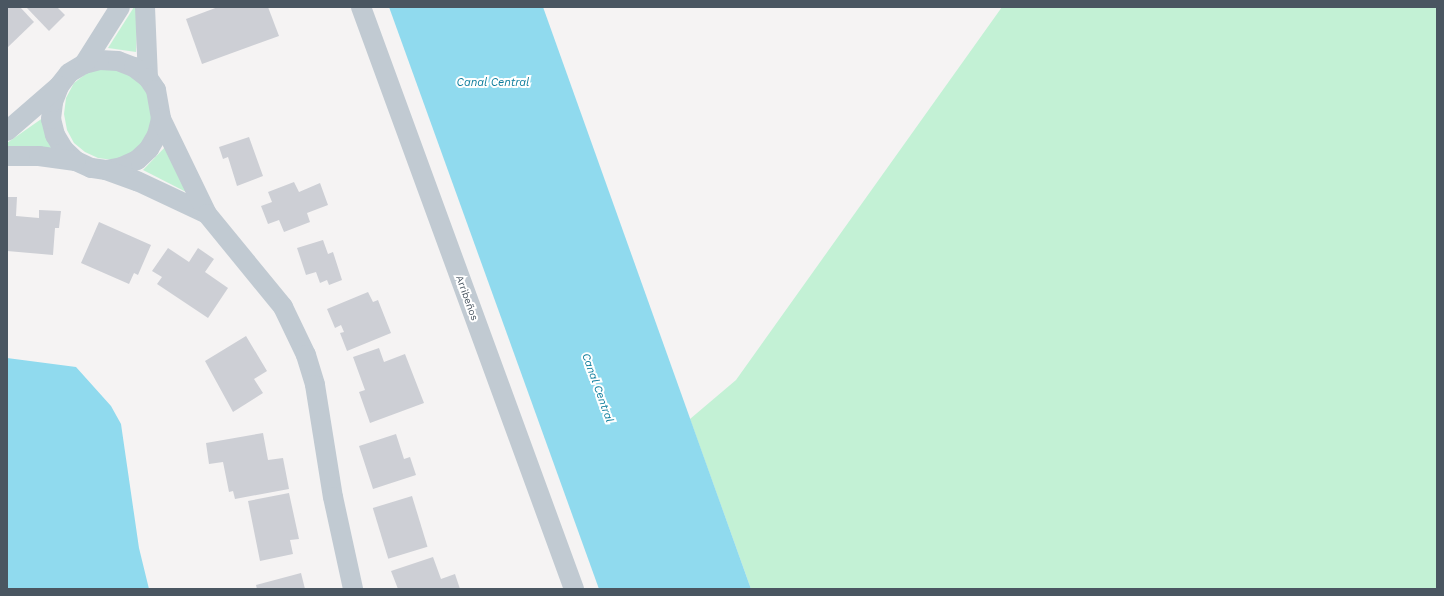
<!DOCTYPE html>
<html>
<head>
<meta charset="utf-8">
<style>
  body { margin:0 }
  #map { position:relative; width:1444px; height:596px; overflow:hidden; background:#f5f3f3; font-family:"Work Sans",sans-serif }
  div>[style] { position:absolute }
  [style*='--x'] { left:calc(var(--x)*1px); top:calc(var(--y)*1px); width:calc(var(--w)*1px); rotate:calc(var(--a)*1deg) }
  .green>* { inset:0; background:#c3f1d5 }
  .water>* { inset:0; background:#90daee }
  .building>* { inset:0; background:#cdcfd5; transform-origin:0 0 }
  .minor>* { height:20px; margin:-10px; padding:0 10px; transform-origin:10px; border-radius:10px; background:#c1cad2 }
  span { translate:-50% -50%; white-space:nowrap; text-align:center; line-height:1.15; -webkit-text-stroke:4px #fff; paint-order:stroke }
  .street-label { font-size:10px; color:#4a5661 }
  .water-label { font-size:11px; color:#0c7c9b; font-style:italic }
  .frame { position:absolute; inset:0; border:8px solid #4a5661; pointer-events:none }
</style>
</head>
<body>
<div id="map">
  <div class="green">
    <i style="clip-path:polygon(134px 7px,138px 7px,136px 52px,108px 48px)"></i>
    <i style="clip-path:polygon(1002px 7px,1437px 7px,1437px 589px,751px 589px,690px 419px,736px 380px)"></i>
    <i style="clip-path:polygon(102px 67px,118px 67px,146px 83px,157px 111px,140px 150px,113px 160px,98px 158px,85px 152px,74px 143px,67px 130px,64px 114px,66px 98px,74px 83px,87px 73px)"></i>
    <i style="clip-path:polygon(47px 115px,57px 149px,7px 147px,7px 143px)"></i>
    <i style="clip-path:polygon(168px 144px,190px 194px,143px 170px)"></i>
  </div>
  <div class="water">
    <i style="clip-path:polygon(389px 7px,543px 7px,751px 589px,599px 589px)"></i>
    <i style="clip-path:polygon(7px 358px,76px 367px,111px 406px,121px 424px,139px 548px,149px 589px,7px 589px)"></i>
  </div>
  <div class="building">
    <i style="clip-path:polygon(7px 7px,20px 7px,34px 22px,7px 48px)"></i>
    <i style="clip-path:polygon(26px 7px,57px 7px,65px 15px,49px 31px)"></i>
    <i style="clip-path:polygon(218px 7px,268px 7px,279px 36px,202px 64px,186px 19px)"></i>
    <i style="clip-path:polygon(249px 137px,263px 176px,237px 186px,228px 157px,223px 159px,219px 147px)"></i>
    <i style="clip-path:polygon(294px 182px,299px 192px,320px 183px,328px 205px,307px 213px,310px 222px,284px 232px,279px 220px,268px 224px,261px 206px,272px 202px,268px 192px)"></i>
    <i style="clip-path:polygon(7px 197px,17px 197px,16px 216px,39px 218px,39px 210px,61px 211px,59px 228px,55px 228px,53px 255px,7px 251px)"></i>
    <i style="clip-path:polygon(99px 222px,151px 245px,138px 275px,134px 273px,129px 284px,81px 263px)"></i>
    <i style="clip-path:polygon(323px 240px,328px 254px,333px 252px,342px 280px,329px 285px,327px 280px,320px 283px,316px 272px,306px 275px,297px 248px)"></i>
    <i style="clip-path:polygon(168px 248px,189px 262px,198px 248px,214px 259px,205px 272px,228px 288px,208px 318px,157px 284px,162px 277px,152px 271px)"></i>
    <i style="clip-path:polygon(368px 292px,373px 302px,378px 300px,391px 333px,347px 351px,340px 333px,344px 332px,341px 325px,335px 328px,327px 309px)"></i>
    <i style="clip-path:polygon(246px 336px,267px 371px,254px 379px,263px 393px,233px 412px,205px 361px)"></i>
    <i style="clip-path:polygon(379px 348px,384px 362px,405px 354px,424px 403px,370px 423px,359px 392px,365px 390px,353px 357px)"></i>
    <i style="clip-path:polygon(263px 433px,268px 460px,283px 458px,289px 489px,235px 499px,233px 491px,229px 492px,223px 462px,209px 464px,206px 443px)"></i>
    <i style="clip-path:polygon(396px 434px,404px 459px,410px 457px,416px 475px,373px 489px,359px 446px)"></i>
    <i style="clip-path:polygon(289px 493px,299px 539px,290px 540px,293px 554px,260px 561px,248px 501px)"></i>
    <i style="left:412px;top:496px;width:53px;height:41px;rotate:73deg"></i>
    <i style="clip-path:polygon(433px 557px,441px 579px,455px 574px,460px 589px,398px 589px,391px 571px)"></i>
    <i style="clip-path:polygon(301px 573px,305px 589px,257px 589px,256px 585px)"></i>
  </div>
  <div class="minor">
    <i style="--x:145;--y:7;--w:71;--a:87.6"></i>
    <i style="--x:361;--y:7;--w:620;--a:69.9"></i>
    <i style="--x:84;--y:64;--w:16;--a:-14"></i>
    <i style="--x:100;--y:60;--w:18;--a:3"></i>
    <i style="--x:118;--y:61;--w:17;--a:21"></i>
    <i style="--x:134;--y:67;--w:18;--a:38"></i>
    <i style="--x:148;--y:78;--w:14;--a:56"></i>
    <i style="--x:156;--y:90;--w:29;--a:80"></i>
    <i style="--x:161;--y:119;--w:16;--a:104"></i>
    <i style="--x:157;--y:135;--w:16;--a:120"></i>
    <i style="--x:149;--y:149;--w:16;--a:137"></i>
    <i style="--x:137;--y:160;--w:17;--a:155"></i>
    <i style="--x:122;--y:167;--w:16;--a:169"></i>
    <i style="--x:106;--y:170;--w:15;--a:-172"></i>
    <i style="--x:91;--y:168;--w:17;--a:-155"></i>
    <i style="--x:76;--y:161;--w:16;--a:-137"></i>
    <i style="--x:64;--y:150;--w:17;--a:-121"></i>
    <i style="--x:55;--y:135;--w:16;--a:-104"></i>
    <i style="--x:51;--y:119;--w:17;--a:-83"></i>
    <i style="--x:53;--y:102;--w:17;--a:-69"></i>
    <i style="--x:59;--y:86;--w:16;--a:-52"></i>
    <i style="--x:69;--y:73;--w:17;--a:-31"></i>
    <i style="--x:84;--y:64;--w:67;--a:-57.7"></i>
    <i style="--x:7;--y:131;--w:69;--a:-40.9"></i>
    <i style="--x:7;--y:156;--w:32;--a:0"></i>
    <i style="--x:39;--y:156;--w:37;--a:8"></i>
    <i style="--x:106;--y:170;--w:33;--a:20"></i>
    <i style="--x:137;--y:181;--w:77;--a:25.2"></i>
    <i style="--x:207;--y:214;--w:106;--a:-115.8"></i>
    <i style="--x:207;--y:214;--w:120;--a:50.7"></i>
    <i style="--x:283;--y:307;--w:53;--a:64.4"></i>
    <i style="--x:306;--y:355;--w:31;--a:73"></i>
    <i style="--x:315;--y:385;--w:113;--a:80.9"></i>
    <i style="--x:333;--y:497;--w:94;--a:77.7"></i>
  </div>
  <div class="street-label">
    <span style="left:467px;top:298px;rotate:70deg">Arribeños</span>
  </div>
  <div class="water-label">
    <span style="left:493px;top:83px">Canal Central</span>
    <span style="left:597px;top:388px;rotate:70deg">Canal Central</span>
  </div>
  <div class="frame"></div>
</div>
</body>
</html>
